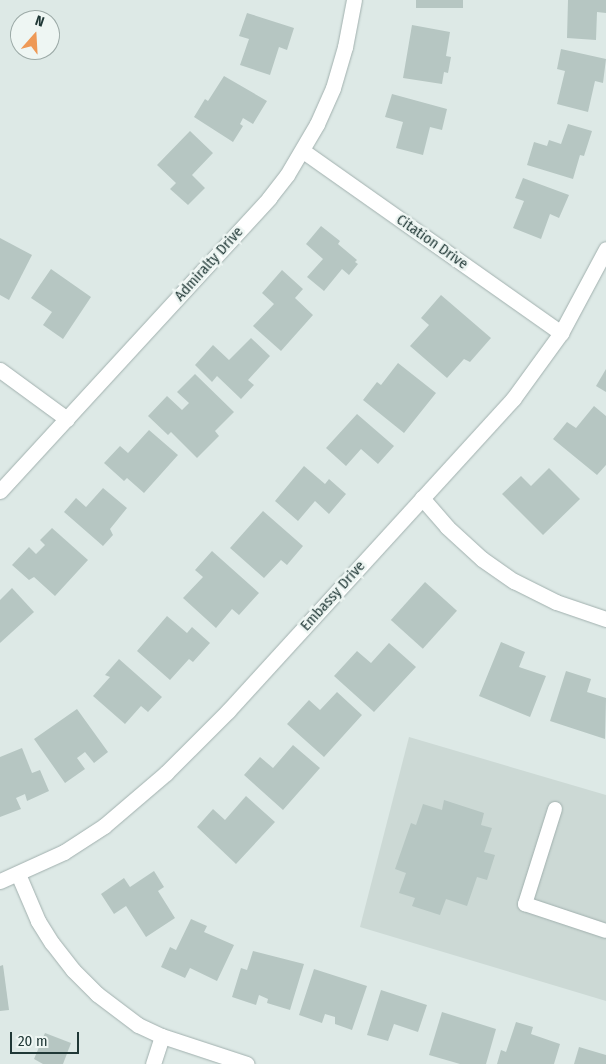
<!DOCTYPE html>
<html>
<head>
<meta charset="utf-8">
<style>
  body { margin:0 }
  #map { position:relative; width:606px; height:1064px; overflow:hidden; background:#dde9e6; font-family:"Fira Sans Condensed",sans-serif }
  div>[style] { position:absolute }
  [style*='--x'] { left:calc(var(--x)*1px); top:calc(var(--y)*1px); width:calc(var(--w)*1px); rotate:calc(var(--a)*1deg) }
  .built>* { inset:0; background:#ccd9d5 }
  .building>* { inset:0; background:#b6c6c2; transform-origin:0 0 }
  .roads { filter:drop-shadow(0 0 1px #a1b0ae) drop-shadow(0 0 1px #a1b0ae) }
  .lane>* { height:14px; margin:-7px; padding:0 7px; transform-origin:7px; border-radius:7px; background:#fff }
  .street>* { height:15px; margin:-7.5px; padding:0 7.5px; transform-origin:7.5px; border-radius:7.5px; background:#fff }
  span { translate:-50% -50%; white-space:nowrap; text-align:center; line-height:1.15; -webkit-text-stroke:5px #eef6f3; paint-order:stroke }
  .street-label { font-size:15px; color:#203836 }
  .north { position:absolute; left:10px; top:10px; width:50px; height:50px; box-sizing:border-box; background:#eef6f3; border:1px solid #9caaa7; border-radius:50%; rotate:19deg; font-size:14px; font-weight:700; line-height:20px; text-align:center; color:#203836 }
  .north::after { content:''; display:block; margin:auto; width:18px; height:22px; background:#ee9956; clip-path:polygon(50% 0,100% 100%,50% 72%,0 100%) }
  .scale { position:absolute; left:10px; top:1032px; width:69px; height:22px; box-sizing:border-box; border:2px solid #203836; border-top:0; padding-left:6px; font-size:15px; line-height:18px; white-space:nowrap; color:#203836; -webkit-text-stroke:4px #eef6f3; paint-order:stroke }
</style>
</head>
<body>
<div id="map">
  <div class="built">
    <i style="clip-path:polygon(409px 737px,606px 795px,606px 1001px,360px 927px)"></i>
  </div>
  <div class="building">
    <i style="left:416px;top:0;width:47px;height:8px"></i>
    <i style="clip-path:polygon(568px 0,606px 0,606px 13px,597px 12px,596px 40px,567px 38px)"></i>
    <i style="clip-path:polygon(247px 13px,294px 28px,287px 50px,279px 47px,270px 75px,240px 65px,249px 39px,239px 36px)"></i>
    <i style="clip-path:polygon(412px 25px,450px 32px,446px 56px,451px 57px,448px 73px,444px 72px,442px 84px,403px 78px)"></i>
    <i style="clip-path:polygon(561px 49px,606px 59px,603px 83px,595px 81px,588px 112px,557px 104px,565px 71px,557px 69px)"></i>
    <i style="clip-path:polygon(224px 76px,267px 101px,253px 124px,243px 118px,240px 124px,243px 126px,233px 142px,194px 117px,205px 99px,208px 101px)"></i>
    <i style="clip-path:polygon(392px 94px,447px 109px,442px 130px,430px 127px,423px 155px,396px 148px,403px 122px,385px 117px)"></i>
    <i style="clip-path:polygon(568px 124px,592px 131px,584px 156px,580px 155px,573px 179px,527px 165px,534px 142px,547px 146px,549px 140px,561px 144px)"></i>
    <i style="clip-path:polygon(190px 131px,213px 153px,192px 175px,205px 188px,188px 205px,170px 189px,176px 183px,157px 165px)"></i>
    <i style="clip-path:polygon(523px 178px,569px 195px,559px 218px,550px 214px,541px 239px,513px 228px,524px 201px,515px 198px)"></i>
    <i style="clip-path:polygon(321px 226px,340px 241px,338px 244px,357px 260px,355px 262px,358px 264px,349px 275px,342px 269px,324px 291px,307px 277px,323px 259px,306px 244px)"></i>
    <i style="clip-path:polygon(0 238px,32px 255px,9px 300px,0 295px)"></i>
    <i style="clip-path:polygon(51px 269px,91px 297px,63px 339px,43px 325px,52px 312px,31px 298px)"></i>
    <i style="clip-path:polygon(282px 270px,303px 289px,295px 298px,313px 315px,281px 351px,253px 326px,274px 304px,262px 293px)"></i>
    <i style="clip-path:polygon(441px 295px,491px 338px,470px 362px,464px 359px,447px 378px,410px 346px,429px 325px,421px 318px)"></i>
    <i style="clip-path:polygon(251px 338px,270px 356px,248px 380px,254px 385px,241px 399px,217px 376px,212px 382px,195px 365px,213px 345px,229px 360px)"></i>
    <i style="clip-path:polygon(398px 363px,436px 393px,404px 433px,363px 400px,377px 382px,381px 385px)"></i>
    <i style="clip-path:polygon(606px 369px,606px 392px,596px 386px)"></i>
    <i style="clip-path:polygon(195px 374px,234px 412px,215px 431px,219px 436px,197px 458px,171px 432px,168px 435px,148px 416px,167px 396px,182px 410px,189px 403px,177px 392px)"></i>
    <i style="clip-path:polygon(594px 406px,606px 416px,606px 465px,597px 475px,553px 439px,567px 422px,576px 428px)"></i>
    <i style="clip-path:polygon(357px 414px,394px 446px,378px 464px,361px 449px,346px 466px,326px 448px)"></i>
    <i style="clip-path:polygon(149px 430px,178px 455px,144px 493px,127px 478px,124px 481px,104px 463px,120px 446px,128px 453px)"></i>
    <i style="clip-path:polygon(304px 466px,325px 484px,329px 479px,346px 494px,329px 514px,315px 501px,298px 521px,275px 501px)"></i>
    <i style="clip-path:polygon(549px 468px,580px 499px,543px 535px,502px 494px,521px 476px,531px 486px)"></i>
    <i style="clip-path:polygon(103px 488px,127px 508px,110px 529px,113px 535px,103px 546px,64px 512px,76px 498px,86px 507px)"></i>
    <i style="clip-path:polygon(263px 511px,303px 546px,287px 565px,281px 560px,264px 578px,230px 548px)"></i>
    <i style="clip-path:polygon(52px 528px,88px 560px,55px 596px,34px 577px,29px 580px,12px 565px,29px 547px,36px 554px,45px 545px,40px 540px)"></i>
    <i style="clip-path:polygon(212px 551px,259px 593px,239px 615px,232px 609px,216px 628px,183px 598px,203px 577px,195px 570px)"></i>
    <i style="left:425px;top:582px;width:43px;height:51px;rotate:42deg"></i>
    <i style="clip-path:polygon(12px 588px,34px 612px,0 643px,0 600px)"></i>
    <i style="clip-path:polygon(167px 616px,187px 633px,192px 627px,210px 643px,193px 662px,189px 659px,170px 680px,137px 651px)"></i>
    <i style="clip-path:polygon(501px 642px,525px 652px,519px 667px,546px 676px,530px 717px,479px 696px)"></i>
    <i style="clip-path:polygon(389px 643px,416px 667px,374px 712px,334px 676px,357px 651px,371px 663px)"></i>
    <i style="clip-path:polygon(119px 659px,162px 697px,148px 712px,141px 706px,125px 724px,93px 696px,110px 677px,105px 675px)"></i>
    <i style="clip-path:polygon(566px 671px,591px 679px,587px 692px,606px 698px,605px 739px,550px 721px)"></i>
    <i style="clip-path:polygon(337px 692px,362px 715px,324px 757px,287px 724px,309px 700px,320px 710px)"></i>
    <i style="clip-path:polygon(77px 709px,108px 752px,94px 763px,85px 752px,77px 758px,85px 769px,65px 783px,34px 739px)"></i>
    <i style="clip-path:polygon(293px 745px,320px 768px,283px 810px,244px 775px,260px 757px,273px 768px)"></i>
    <i style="clip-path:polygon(22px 748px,32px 773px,40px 770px,49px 791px,27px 801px,25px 794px,16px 798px,21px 809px,0 817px,0 757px)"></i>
    <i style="clip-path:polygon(246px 796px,275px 822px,236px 864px,197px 827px,213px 809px,225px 820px)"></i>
    <i style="clip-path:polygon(444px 800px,484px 813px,481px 825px,492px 828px,484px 852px,495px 855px,487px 880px,477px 877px,467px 906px,446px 899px,440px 915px,412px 906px,415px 898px,399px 893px,406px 873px,395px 869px,411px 823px,416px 825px,423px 804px,442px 810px)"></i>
    <i style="clip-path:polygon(154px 871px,164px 887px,158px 891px,175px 918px,146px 937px,126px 906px,114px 914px,101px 894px,124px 878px,130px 887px)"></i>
    <i style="clip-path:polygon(191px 919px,207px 926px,204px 932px,234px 945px,217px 981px,190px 968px,185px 978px,161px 967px,170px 947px,176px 950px)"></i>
    <i style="clip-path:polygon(253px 951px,304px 964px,290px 1010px,267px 1003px,268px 999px,259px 995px,256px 1005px,232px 997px,241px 968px,247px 970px)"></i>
    <i style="clip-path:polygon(3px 965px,9px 1010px,0 1011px,0 966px)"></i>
    <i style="clip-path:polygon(314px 969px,367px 986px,352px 1030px,335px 1024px,335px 1017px,325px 1014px,322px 1023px,299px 1015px)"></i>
    <i style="clip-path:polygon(381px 990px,427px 1005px,418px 1032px,394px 1024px,388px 1041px,367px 1035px)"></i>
    <i style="clip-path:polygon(442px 1012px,496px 1029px,486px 1064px,460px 1064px,429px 1055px)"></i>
    <i style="clip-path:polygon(516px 1022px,533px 1027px,531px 1034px,560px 1044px,554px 1064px,497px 1064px,501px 1050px,506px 1052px)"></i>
    <i style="clip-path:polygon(45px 1033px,71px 1043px,63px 1064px,43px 1064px,34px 1059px)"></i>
    <i style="clip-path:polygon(579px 1047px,606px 1055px,606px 1064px,574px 1064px)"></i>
  </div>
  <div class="roads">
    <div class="lane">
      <i style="--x:555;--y:809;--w:100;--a:107.5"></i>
      <i style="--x:525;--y:904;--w:85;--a:18.4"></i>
    </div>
    <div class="street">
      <i style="--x:303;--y:151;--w:316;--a:35.2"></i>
      <i style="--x:0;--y:370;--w:83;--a:36.2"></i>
      <i style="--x:0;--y:491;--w:398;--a:-47.4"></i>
      <i style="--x:269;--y:198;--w:29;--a:-52"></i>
      <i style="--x:287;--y:175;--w:59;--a:-59.5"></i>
      <i style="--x:317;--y:124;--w:39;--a:-66"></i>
      <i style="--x:333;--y:88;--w:43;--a:-73.7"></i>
      <i style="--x:345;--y:47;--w:48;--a:-79.2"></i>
      <i style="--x:422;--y:498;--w:38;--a:49"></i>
      <i style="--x:447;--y:527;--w:47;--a:42.4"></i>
      <i style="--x:482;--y:559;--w:39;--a:35"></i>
      <i style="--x:514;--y:581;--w:47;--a:26.6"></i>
      <i style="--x:556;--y:602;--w:53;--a:18.8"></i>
      <i style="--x:18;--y:874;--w:51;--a:66.9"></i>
      <i style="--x:38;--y:921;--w:26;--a:58"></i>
      <i style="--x:52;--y:943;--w:34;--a:52"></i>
      <i style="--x:73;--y:970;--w:34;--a:45"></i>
      <i style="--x:97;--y:994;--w:51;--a:37.1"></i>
      <i style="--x:138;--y:1025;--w:26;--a:25"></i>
      <i style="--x:162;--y:1036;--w:89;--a:18.2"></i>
      <i style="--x:0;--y:881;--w:70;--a:-24.4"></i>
      <i style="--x:64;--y:852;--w:48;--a:-33"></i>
      <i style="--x:104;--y:826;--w:82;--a:-40.5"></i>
      <i style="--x:166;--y:773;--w:88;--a:-45"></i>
      <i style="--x:228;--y:711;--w:423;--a:-47.6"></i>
      <i style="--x:513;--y:399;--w:82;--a:-54"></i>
      <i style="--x:561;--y:333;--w:95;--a:-61.8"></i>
      <i style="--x:153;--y:1064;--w:29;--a:-72"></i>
    </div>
  </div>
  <div class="street-label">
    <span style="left:432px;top:242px;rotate:35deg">Citation Drive</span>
    <span style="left:209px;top:264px;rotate:-48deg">Admiralty Drive</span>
    <span style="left:333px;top:596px;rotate:-48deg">Embassy Drive</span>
  </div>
  <div class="north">N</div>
  <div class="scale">20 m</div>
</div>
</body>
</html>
